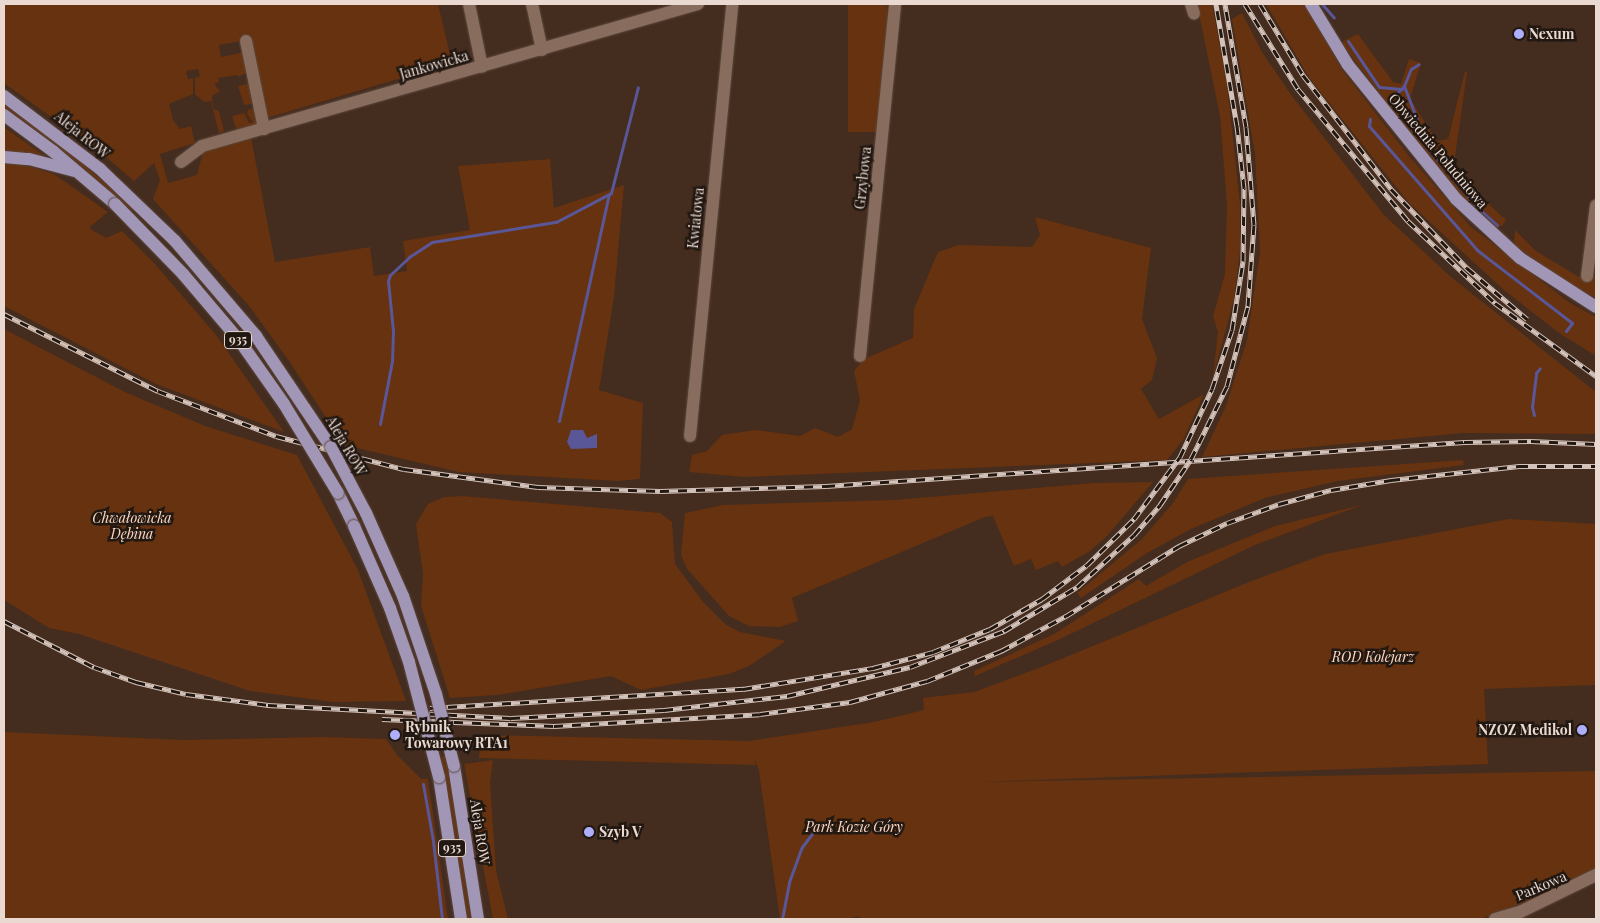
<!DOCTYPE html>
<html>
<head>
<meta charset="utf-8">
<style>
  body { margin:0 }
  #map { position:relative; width:1600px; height:923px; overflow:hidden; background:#442c1f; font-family:"Playfair Display",serif }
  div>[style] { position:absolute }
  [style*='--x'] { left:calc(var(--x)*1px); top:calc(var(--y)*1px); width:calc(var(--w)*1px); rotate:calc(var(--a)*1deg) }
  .green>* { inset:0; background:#66320f; transform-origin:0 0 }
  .water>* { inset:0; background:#595798 }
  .stream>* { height:3px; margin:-1.5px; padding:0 1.5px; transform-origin:1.5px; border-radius:1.5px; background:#595798 }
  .roads { filter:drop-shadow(0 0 1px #5c473c) drop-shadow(0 0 1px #5c473c) }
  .minor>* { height:12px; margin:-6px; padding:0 6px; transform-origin:6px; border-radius:6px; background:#886d5e }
  .major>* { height:12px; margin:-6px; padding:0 6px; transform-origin:6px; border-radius:6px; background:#a196b6 }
  .rail>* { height:5px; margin-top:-2.5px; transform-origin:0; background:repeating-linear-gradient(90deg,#221812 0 9px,#d4c3ba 0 18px); box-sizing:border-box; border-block:1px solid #d4c3ba }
  .bridges { filter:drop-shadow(0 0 1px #5c473c) drop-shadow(0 0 1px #5c473c) }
  .major-bridge>* { height:12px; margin:-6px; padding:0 6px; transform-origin:6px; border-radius:6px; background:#a196b6 }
  .dots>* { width:14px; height:14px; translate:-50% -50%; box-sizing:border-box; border:2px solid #221812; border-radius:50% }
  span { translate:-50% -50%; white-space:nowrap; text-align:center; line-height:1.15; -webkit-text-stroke:5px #221812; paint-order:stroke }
  .shield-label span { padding:1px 4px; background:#221812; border:1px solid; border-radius:4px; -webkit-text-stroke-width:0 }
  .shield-label { font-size:12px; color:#e9d9d1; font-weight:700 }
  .poi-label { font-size:14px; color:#e9d9d1; font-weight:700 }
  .left { translate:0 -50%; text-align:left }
  .right { translate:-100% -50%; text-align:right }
  .street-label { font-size:14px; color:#e9d9d1 }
  .park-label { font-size:14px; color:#fed7c1; font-style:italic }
  .frame { position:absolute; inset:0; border:5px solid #e9d9d1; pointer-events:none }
</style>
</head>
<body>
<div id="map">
  <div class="green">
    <i style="clip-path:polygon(evenodd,4px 4px,438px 4px,452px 63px,260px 120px,260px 125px,237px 131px,232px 116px,244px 113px,249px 123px,253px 122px,247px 114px,248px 110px,256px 107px,255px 103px,244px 105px,238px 86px,251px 83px,249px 71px,238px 77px,237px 75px,218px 78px,219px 82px,214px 84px,220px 91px,212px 96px,212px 101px,214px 109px,219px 111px,224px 131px,219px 133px,211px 101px,204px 102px,195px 94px,195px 78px,200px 76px,198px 69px,186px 71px,188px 79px,193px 78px,193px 94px,169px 104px,173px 120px,180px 129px,191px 126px,195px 143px,160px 154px,168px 183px,197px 175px,203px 151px,251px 137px,275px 262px,370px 247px,374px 276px,407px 271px,403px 241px,470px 230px,458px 166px,550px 159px,554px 208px,624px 185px,614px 297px,599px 390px,643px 403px,640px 479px,618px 481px,459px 472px,344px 445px,289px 361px,250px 307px,153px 199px,160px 180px,154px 163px,134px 181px,78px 133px,76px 135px,4px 83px,4px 4px,242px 41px,245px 52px,221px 57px,219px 45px,242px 41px)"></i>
    <i style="left:848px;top:4px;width:39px;height:128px"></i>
    <i style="clip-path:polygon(1197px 4px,1212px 4px,1227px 84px,1240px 204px,1240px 252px,1234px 299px,1213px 377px,1218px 332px,1213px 316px,1225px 274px,1227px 205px,1220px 116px)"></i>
    <i style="clip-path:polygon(1266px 4px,1304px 4px,1343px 71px,1409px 156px,1471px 227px,1570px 303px,1596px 317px,1596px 356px,1559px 333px,1504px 290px,1409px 203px,1310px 79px)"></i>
    <i style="clip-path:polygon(1242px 13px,1262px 52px,1292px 96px,1384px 215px,1451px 277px,1596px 392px,1596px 434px,1464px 433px,1202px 457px,1226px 406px,1247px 340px,1260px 252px,1255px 154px,1232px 19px)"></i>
    <i style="clip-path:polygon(1358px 34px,1393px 82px,1401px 84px,1409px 59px,1421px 63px,1410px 99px,1437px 141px,1448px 139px,1465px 71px,1467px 72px,1453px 171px,1506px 220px,1503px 225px,1494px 230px,1461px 196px,1392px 110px,1343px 45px,1343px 41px)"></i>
    <i style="clip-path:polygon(4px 104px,79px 160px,134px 209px,132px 211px,76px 162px,4px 108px)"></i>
    <i style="clip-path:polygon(4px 127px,43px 155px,44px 156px,4px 152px)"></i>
    <i style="clip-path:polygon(4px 163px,21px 164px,54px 174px,108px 212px,90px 227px,92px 230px,106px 238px,122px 231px,155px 264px,216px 335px,284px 432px,156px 384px,4px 306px)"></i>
    <i style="clip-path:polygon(1035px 217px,1151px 248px,1142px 319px,1157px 358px,1152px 380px,1141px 389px,1159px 419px,1204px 394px,1183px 440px,1167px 460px,745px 477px,689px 472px,692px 455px,707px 451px,722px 435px,756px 430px,800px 436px,815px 428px,838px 437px,852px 429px,860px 400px,854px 371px,864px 359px,913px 338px,914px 309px,938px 252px,958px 245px,1032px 247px,1040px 235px)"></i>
    <i style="clip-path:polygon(1515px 230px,1536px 251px,1579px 277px,1596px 276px,1596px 298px,1547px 270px,1514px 244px)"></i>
    <i style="clip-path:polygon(4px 329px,125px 392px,205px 426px,297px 455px,358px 570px,406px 701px,333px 702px,250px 691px,79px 634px,49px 628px,4px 600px)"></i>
    <i style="clip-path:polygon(1463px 460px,1464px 465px,1338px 481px,1265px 498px,1191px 529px,1147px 553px,1081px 598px,1077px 593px,1142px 539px,1173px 503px,1188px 479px)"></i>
    <i style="clip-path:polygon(1153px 482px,1107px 536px,1090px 551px,1062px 567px,1058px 561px,1036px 570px,1031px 559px,1014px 566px,993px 516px,985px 517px,792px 598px,798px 621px,780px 627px,749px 626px,729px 616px,687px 569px,681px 555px,685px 513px,723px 505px,895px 500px,1094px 483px)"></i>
    <i style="clip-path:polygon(462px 496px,660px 513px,672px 522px,675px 564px,704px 603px,726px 625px,740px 632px,786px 641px,749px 666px,729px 674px,641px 690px,611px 676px,497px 695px,450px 698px,421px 606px,423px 574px,416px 524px,428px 504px,444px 497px)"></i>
    <i style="clip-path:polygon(1362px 505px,1255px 545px,1058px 640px,975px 676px,974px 671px,1054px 634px,1139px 579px,1146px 586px,1187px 562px,1275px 526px)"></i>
    <i style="clip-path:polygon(1509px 519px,1596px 524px,1596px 685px,1484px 689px,1488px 764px,977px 782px,1596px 771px,1596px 869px,1574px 884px,1480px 919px,862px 919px,858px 916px,849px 919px,780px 919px,759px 771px,754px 756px,756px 765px,479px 758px,480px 735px,749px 741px,874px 722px,924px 710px,923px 698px,974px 692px,1039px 668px,1254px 580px,1325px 554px)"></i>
    <i style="clip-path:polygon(4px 732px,184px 740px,322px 737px,386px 739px,398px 756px,421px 779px,428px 779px,448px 919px,4px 919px)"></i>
    <i style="clip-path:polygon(445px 756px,453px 796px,471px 919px,467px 919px,441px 757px)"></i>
    <i style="clip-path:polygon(493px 760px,490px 783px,496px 870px,508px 919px,493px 919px,464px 764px)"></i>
  </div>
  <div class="water">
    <i style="clip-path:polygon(571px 430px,583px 430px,587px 438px,597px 434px,597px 448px,571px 449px,567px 442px)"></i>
  </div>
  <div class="stream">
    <i style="--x:1322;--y:4;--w:18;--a:49"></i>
    <i style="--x:1348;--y:41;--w:55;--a:56"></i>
    <i style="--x:1379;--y:87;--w:23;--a:5"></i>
    <i style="--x:1404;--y:86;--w:66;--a:68.8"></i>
    <i style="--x:1428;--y:148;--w:77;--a:50.3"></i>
    <i style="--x:1477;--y:207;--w:27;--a:42"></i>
    <i style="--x:1394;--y:96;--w:14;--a:-45"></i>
    <i style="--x:1404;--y:86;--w:18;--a:-68"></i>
    <i style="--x:1411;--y:69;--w:9;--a:-32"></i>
    <i style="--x:1370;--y:119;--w:7;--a:98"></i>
    <i style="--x:1369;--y:126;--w:164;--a:48.9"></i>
    <i style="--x:1477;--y:250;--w:120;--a:37.5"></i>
    <i style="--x:1572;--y:323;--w:10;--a:127"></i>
    <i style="--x:1534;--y:415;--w:8;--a:-104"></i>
    <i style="--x:1532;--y:407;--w:34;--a:-83"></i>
    <i style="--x:1536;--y:373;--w:6;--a:-51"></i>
    <i style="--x:559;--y:421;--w:232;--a:-77.6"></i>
    <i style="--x:380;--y:424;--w:64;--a:-79.2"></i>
    <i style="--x:392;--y:361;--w:30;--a:-88"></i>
    <i style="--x:393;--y:331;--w:50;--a:-95.7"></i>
    <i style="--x:388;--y:281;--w:6;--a:-72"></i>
    <i style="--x:390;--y:275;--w:26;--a:-43"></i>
    <i style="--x:409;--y:257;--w:27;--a:-33"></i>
    <i style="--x:432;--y:242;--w:126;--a:-9.2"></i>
    <i style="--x:556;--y:222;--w:62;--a:-27.8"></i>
    <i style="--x:611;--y:193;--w:109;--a:-75.7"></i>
    <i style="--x:423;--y:784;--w:58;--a:80"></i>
    <i style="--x:433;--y:841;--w:79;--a:83.4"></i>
    <i style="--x:782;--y:919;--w:38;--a:-79"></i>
    <i style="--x:789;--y:882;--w:37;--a:-70"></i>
    <i style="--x:802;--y:847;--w:21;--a:-53"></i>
  </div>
  <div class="roads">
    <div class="minor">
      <i style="--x:469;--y:4;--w:64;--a:78.3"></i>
      <i style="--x:532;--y:4;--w:47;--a:77.7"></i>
      <i style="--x:1191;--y:4;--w:10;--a:73"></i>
      <i style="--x:246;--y:41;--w:90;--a:78.4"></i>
      <i style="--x:181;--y:162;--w:26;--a:-37"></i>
      <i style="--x:202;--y:146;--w:516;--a:-15.98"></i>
      <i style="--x:1587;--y:276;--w:71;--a:-82.7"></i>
      <i style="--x:860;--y:356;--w:354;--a:-84.3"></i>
      <i style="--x:690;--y:436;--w:434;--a:-84.4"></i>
      <i style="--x:1495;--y:919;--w:26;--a:-16"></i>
      <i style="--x:1520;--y:912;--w:85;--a:-26"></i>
    </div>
    <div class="major">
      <i style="--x:1311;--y:4;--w:71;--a:58.8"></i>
      <i style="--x:1348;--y:65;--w:172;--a:51.1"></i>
      <i style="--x:1456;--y:199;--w:87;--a:42.7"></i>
      <i style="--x:1520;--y:258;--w:90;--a:32.8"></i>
      <i style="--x:4;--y:96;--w:121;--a:37.2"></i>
      <i style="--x:100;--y:169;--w:104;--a:43.8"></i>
      <i style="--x:175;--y:241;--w:125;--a:49.5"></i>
      <i style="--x:256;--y:336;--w:134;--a:56"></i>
      <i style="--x:4;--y:115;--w:62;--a:36.5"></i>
      <i style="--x:54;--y:152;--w:80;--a:40.4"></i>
      <i style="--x:4;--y:157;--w:25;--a:5"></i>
      <i style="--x:29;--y:159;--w:48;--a:14.6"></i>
      <i style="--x:338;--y:493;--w:37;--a:64"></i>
      <i style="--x:454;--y:766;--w:155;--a:81.1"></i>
      <i style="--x:439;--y:777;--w:144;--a:81.2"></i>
    </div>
  </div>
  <div class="rail">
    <i style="--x:1245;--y:4;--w:100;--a:58.1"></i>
    <i style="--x:1298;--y:89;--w:172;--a:50.2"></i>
    <i style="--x:1408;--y:221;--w:120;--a:43.3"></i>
    <i style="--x:1495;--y:303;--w:125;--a:35.9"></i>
    <i style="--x:1260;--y:4;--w:83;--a:58.8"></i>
    <i style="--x:1303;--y:75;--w:144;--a:52.3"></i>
    <i style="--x:1391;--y:189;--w:110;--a:46.1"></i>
    <i style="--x:1467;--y:268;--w:79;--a:40.4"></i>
    <i style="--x:4;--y:314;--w:172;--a:26.6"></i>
    <i style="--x:158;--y:391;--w:126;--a:20.9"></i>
    <i style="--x:276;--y:436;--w:132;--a:14.5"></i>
    <i style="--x:404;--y:469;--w:135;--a:7.7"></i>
    <i style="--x:538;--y:487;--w:122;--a:1.9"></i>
    <i style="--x:660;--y:491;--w:166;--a:-1.7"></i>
    <i style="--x:826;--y:486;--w:640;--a:-3.95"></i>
    <i style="--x:1464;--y:442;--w:67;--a:-0.9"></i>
    <i style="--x:1531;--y:441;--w:65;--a:2.6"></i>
    <i style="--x:4;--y:621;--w:101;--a:27.1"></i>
    <i style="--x:94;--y:667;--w:45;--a:19.7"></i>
    <i style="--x:136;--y:682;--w:51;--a:13.5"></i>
    <i style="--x:186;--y:694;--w:83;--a:7.6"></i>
    <i style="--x:268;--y:705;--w:243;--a:3.1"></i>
    <i style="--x:511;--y:718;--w:153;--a:-3"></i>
    <i style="--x:664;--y:710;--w:124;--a:-6.5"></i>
    <i style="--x:787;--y:696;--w:126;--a:-13.3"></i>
    <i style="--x:910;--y:667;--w:101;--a:-21"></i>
    <i style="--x:1004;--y:631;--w:85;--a:-31.1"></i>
    <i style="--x:1077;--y:587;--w:77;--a:-42.4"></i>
    <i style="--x:1134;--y:535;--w:40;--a:-49"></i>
    <i style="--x:1160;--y:505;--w:55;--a:-56"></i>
    <i style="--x:1191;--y:459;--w:81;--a:-63.7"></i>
    <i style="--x:1227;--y:386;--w:83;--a:-75.3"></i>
    <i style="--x:1248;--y:306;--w:81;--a:-85.8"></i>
    <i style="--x:1254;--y:225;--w:98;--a:-94.7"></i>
    <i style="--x:1246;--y:127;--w:125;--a:-99.7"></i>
    <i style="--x:430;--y:708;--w:314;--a:-3.5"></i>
    <i style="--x:743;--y:689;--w:132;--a:-9.2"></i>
    <i style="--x:873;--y:668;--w:62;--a:-14.9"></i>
    <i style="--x:933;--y:652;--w:61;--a:-22"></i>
    <i style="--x:990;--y:629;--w:60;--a:-30"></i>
    <i style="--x:1042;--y:599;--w:56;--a:-37.1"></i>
    <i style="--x:1087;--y:565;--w:66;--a:-44.4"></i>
    <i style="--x:1134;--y:519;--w:77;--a:-53.4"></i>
    <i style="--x:1180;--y:457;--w:75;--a:-64.8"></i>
    <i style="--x:1212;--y:389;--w:62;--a:-71.3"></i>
    <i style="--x:1232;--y:330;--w:70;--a:-80.9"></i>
    <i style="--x:1243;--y:261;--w:73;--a:-89.2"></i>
    <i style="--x:1244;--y:188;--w:62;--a:-96.4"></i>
    <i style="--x:1237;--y:126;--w:124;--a:-99.8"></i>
    <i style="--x:382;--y:719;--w:172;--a:2.3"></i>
    <i style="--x:554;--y:726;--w:206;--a:-3.3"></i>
    <i style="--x:760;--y:714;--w:91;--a:-7.6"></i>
    <i style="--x:850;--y:702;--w:80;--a:-15.3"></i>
    <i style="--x:927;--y:681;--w:80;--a:-22.1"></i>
    <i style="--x:1001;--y:651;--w:74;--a:-28.3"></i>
    <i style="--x:1066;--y:616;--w:133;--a:-31.8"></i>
    <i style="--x:1179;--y:546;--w:53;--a:-25.6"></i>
    <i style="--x:1227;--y:523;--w:55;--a:-20.1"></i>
    <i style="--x:1279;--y:504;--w:54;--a:-15.1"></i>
    <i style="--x:1331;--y:490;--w:61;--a:-9.5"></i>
    <i style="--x:1391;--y:480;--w:129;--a:-6.2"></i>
    <i style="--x:1519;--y:466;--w:77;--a:0"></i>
  </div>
  <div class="bridges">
    <div class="major-bridge">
      <i style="--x:115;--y:204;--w:98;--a:45.8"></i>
      <i style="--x:183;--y:274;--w:87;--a:49.7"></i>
      <i style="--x:239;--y:340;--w:78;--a:54.9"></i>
      <i style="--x:284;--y:404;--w:104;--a:58.8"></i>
      <i style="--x:331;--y:447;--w:75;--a:62.1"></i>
      <i style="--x:366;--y:513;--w:91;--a:66"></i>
      <i style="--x:403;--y:596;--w:103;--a:71.4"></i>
      <i style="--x:436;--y:694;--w:74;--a:76"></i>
      <i style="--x:354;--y:526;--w:90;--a:66.3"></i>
      <i style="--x:390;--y:608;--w:57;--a:70.6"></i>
      <i style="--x:409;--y:662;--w:119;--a:75.4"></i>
    </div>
  </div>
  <div class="dots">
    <i style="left:1519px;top:34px;background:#aeaefa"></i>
    <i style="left:1582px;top:730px;background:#aeaefa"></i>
    <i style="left:395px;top:735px;background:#aeaefa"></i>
    <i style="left:589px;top:832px;background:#aeaefa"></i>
  </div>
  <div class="shield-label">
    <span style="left:238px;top:340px">935</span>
    <span style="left:452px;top:848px">935</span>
  </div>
  <div class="poi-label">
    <span class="left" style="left:1529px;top:34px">Nexum</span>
    <span class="left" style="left:405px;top:735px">Rybnik<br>Towarowy RTA1</span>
    <span class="right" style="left:1572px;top:730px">NZOZ Medikol</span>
    <span class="left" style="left:599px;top:832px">Szyb V</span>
  </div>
  <div class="street-label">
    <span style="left:434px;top:65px;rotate:-16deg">Jankowicka</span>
    <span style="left:82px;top:135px;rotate:39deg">Aleja ROW</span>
    <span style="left:1438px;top:151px;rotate:50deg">Obwiednia Południowa</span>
    <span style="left:863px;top:178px;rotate:-84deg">Grzybowa</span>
    <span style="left:696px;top:218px;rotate:-84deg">Kwiatowa</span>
    <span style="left:346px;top:446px;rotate:60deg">Aleja ROW</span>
    <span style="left:480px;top:832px;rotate:81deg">Aleja ROW</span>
    <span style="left:1541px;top:886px;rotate:-23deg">Parkowa</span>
  </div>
  <div class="park-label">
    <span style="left:132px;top:526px">Chwałowicka<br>Dębina</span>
    <span style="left:1373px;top:657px">ROD Kolejarz</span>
    <span style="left:854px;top:827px">Park Kozie Góry</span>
  </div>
  <div class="frame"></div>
</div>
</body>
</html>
